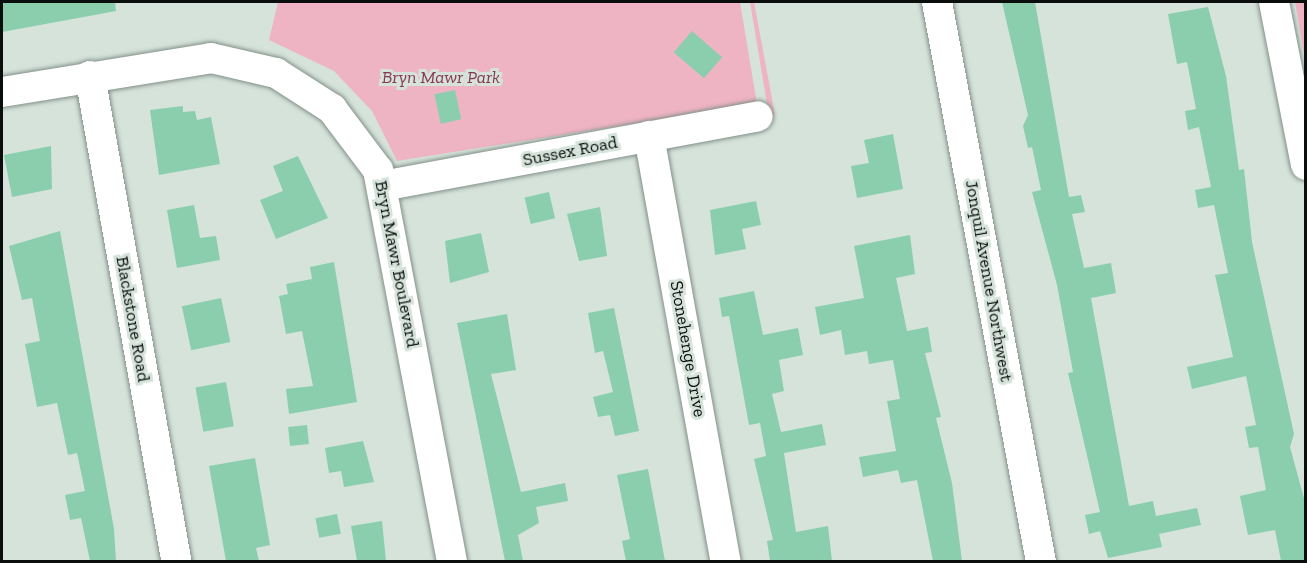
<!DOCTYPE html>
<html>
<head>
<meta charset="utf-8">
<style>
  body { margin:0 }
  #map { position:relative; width:1307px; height:563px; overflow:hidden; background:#d5e3db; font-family:"Zilla Slab",serif }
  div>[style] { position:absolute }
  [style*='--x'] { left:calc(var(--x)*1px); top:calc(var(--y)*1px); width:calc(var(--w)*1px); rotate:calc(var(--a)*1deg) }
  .green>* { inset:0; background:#efb4c4 }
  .building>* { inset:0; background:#8bcead; transform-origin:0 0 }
  .roads { filter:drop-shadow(0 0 2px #839089) drop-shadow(0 0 2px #839089) }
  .minor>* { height:30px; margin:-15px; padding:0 15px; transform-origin:15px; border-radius:15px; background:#fff }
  span { translate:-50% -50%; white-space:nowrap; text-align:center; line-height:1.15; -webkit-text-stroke:6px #d5e3db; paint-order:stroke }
  .park-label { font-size:18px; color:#873753; font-style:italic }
  .street-label { font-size:18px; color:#0a0f0d }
  .frame { position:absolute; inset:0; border:3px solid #0a0f0d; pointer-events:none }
</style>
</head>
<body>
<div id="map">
  <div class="green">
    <i style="clip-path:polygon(278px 2px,740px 2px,757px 104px,397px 161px,372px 111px,334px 71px,269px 40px)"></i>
    <i style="clip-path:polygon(750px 2px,754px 2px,775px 115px,769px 116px)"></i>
    <i style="clip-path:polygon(1295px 2px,1305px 2px,1305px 60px)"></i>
  </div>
  <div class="building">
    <i style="clip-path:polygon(2px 2px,115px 2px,116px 11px,2px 32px)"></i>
    <i style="clip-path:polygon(1002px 2px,1035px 2px,1069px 197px,1081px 195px,1085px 212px,1072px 214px,1084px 268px,1111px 263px,1116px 293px,1091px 298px,1129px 506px,1153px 501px,1156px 516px,1197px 508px,1201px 525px,1159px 534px,1162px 547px,1108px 558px,1100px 531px,1089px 534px,1085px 515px,1100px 512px,1068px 373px,1073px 372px,1057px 285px,1032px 192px,1041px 190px,1032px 147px,1028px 148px,1023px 126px,1028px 115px)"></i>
    <i style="clip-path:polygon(1208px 7px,1226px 76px,1239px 170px,1244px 169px,1252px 242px,1294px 434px,1290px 447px,1305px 502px,1305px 561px,1281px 561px,1275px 530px,1248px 535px,1240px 496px,1266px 490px,1258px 447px,1249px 448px,1245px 427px,1256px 425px,1246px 376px,1192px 389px,1187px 367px,1233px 357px,1215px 275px,1228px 273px,1214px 205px,1198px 208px,1195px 190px,1211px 187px,1199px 127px,1188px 130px,1185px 111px,1196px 109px,1187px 62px,1177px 64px,1168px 14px)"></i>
    <i style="left:692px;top:31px;width:40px;height:28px;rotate:41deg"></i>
    <i style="left:455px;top:90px;width:30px;height:21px;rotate:78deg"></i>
    <i style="clip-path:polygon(183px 106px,183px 112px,195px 111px,197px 120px,211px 117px,220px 164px,159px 175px,150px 110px)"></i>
    <i style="clip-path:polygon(893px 134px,903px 189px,857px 198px,851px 166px,869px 163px,864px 140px)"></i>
    <i style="clip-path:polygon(51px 146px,52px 189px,12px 197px,4px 155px)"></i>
    <i style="clip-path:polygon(298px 156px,328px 218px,276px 239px,260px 200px,283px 191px,273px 166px)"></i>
    <i style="left:549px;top:192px;width:27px;height:25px;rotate:77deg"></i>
    <i style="clip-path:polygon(756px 201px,761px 225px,742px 229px,746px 249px,715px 255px,710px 210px)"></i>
    <i style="clip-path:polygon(194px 205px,200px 238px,216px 236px,220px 260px,177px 268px,167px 210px)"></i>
    <i style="clip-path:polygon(600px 207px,607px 256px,579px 261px,567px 214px)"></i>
    <i style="clip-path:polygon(60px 231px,114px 529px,116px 561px,90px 561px,81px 518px,70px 520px,65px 495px,85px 491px,77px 453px,68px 455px,57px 403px,37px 407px,25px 344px,40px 341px,32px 298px,22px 300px,9px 246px)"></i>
    <i style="clip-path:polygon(481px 233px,489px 272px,450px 283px,445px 241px)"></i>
    <i style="clip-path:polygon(910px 235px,915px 274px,896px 278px,907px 331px,928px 327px,932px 352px,925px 353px,941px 417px,936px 418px,952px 483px,962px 561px,933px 561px,917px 480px,901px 483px,898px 470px,863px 477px,859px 457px,896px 451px,887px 401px,900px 399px,893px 360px,869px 364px,867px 351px,845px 355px,841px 330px,820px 335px,815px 307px,864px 298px,854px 246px)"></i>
    <i style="clip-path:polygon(334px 262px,357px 402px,289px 414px,286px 389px,313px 386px,302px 331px,286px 334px,279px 296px,288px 294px,286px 284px,312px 279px,310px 267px)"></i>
    <i style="clip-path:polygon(754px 291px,763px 335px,798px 328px,803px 355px,779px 360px,784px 391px,772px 394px,781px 432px,822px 424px,826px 445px,784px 453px,796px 532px,828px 526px,832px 561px,770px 561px,767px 541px,773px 540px,754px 459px,766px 456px,760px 423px,749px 425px,729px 316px,722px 317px,719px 298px)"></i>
    <i style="left:221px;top:298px;width:45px;height:40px;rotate:78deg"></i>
    <i style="clip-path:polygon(614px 308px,639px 431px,615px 436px,610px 415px,598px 417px,593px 397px,613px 392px,603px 351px,595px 353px,588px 313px)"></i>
    <i style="clip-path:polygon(507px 314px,516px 370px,491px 374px,521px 492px,565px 483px,568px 501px,536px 507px,539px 523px,518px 535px,523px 561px,505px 561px,457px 323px)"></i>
    <i style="left:226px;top:382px;width:45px;height:31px;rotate:80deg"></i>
    <i style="left:307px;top:425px;width:19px;height:19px;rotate:84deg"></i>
    <i style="clip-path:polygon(363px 441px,374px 482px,344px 487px,341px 471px,329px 473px,325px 448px)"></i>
    <i style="clip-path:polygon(255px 458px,270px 545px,256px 548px,259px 561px,226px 561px,209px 466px)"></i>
    <i style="clip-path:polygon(648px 469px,665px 561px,626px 561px,622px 541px,630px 539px,617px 475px)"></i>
    <i style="left:337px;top:514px;width:20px;height:22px;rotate:79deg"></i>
    <i style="clip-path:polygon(382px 521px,386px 561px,357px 561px,351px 526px)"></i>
  </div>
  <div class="roads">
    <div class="minor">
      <i style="--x:937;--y:2;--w:570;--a:79.48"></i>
      <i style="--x:1274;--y:2;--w:166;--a:78.9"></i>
      <i style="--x:90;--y:76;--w:494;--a:79.9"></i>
      <i style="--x:2;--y:92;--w:212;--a:-9.2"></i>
      <i style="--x:211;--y:58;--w:67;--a:13"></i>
      <i style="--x:276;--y:73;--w:67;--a:32.7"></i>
      <i style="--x:332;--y:109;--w:76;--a:53"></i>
      <i style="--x:378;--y:170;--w:399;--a:79.3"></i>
      <i style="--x:649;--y:136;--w:433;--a:79.8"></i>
      <i style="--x:382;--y:186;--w:382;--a:-10.5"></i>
    </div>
  </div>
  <div class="park-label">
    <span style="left:441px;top:77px">Bryn Mawr Park</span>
  </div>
  <div class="street-label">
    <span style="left:570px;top:151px;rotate:-11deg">Sussex Road</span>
    <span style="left:397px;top:264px;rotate:79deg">Bryn Mawr Boulevard</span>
    <span style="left:989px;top:281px;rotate:80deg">Jonquil Avenue Northwest</span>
    <span style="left:133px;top:319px;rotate:80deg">Blackstone Road</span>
    <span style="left:688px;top:349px;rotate:80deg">Stonehenge Drive</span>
  </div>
  <div class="frame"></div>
</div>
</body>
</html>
